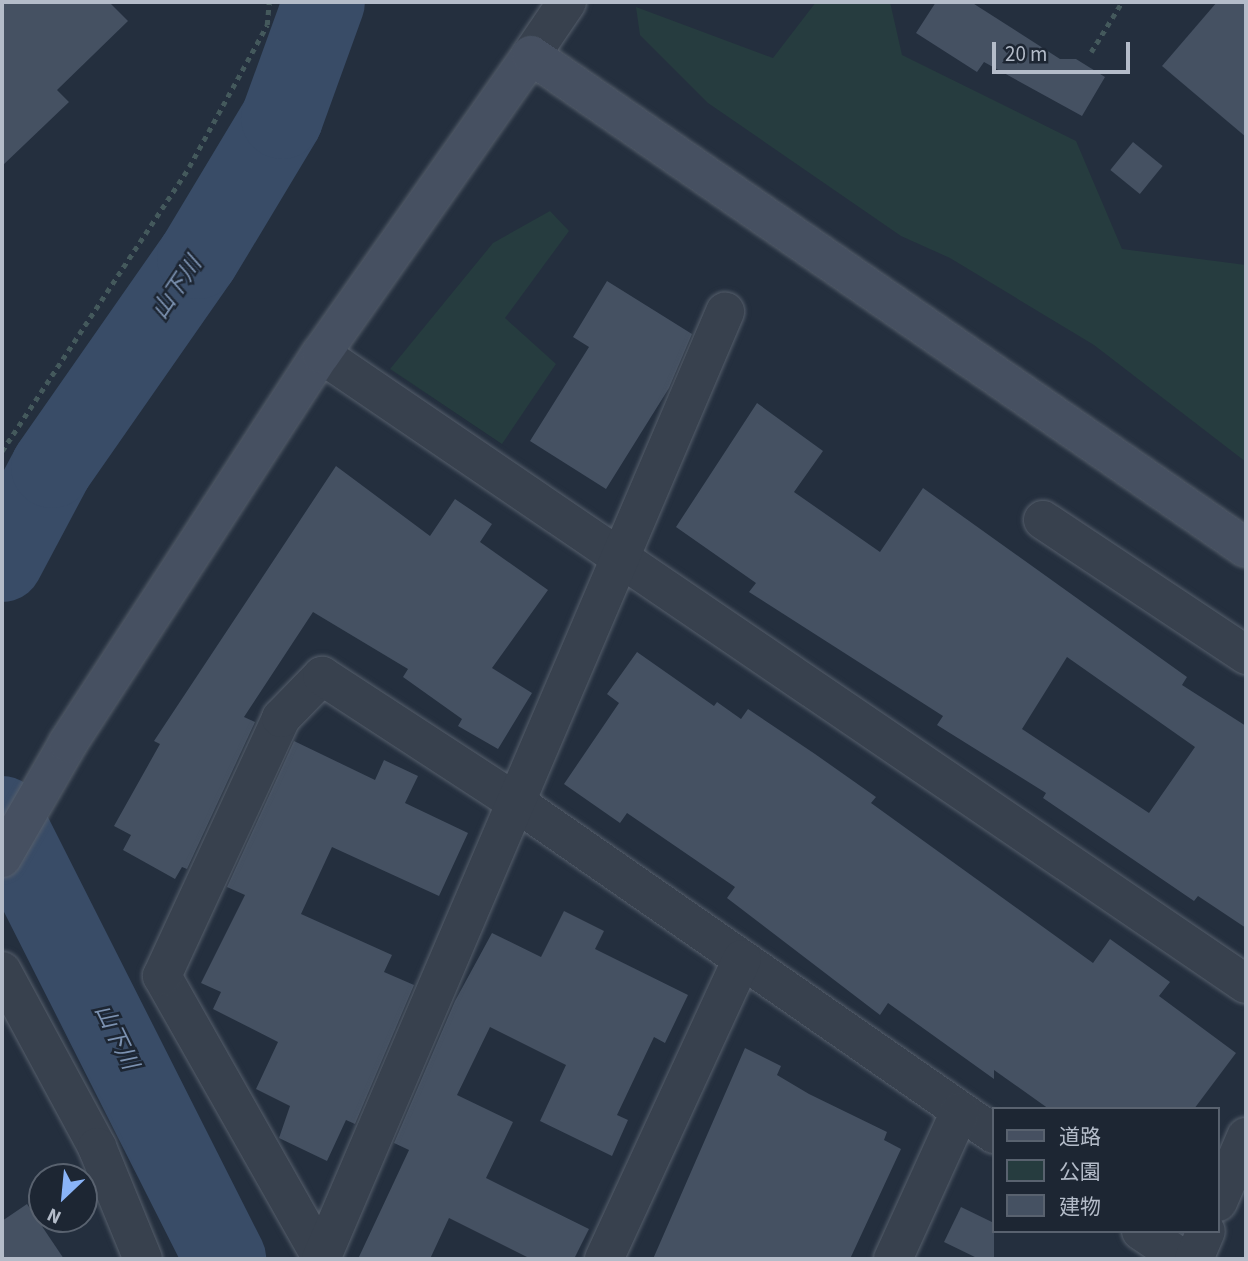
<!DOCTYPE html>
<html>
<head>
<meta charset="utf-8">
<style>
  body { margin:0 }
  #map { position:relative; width:1248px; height:1261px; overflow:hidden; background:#242f3e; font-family:"Source Sans 3","Noto Sans JP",sans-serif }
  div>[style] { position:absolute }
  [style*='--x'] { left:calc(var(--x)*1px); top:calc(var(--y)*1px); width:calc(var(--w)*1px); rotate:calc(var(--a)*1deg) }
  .green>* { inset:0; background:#263c3f }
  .river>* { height:82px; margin:-41px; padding:0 41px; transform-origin:41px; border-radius:41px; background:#394c67 }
  .building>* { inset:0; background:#455162; transform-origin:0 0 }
  .path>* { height:4.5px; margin-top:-2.25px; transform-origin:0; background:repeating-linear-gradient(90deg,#44595c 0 5px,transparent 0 10px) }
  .roads { filter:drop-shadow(0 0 2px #565f6c) drop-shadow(0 0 2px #565f6c) }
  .street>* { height:38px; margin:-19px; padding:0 19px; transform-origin:19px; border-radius:19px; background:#38414e }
  .secondary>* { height:38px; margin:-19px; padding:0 19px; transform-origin:19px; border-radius:19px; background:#465061 }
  span { translate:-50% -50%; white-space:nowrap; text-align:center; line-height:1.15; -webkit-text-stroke:5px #1d2633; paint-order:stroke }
  .water-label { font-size:23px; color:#7c92b1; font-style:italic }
  .frame { position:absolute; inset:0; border:4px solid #b4bcc9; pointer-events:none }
  .legend { position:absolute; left:992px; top:1107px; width:228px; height:126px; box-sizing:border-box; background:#1d2633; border:2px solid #59626f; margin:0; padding:9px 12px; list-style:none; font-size:21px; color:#b4bcc9 }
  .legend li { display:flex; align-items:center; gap:14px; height:35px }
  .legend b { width:35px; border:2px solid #59626f }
  .north { position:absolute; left:28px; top:1163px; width:70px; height:70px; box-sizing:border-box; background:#1d2633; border:2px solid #59626f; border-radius:50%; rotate:206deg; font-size:19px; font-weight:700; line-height:28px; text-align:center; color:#b4bcc9 }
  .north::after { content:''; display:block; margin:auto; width:24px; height:32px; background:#8ab4f8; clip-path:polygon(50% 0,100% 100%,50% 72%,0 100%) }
  .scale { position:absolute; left:992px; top:42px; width:138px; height:32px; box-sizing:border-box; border:4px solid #b4bcc9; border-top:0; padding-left:9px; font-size:21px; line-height:24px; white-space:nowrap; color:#b4bcc9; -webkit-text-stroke:5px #1d2633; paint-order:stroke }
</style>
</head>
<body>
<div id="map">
  <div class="green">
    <i style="clip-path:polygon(816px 2px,890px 2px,902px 55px,1076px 141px,1122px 249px,1246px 265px,1246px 462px,1094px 345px,950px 258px,901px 236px,708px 103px,640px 35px,636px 7px,773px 58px)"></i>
    <i style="clip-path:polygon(550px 211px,569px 231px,505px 318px,556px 364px,502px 444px,390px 369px,493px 243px)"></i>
  </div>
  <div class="river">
    <i style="--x:2;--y:561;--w:106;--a:-62"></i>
    <i style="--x:52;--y:467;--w:255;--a:-55.1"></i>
    <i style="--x:198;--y:258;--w:163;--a:-59"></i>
    <i style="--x:282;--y:118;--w:123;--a:-70.1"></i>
    <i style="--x:2;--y:817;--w:495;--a:63.2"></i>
  </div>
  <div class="building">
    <i style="clip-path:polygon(2px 2px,109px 2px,128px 21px,57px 90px,69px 102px,2px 166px)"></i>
    <i style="clip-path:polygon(936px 2px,971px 2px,1060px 59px,1076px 59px,1105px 77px,1082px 116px,984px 62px,977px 72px,916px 33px)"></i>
    <i style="clip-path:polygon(1217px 2px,1246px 2px,1246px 137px,1162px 66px)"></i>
    <i style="left:1133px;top:142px;width:38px;height:36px;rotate:39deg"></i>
    <i style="clip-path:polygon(607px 281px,692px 334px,669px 388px,606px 489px,530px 441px,589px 347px,573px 337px)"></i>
    <i style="clip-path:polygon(evenodd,757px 403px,823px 451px,794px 492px,880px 552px,923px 488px,1187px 677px,1182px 685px,1246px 726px,1246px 928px,1198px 896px,1194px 901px,1043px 798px,1046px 793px,937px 725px,943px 716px,749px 592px,756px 583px,676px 527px,757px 403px,1067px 657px,1195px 747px,1149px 813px,1022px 729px,1067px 657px)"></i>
    <i style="clip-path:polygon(336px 466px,430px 536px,455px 499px,492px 524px,480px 542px,548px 590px,492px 668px,532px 693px,498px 749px,458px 726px,462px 719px,403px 677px,408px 669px,313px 612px,244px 717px,255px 722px,187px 869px,182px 867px,175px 879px,123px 850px,131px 835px,114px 826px,160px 744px,154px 741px)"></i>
    <i style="clip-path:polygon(637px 652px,714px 706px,717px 702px,741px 719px,748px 709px,815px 754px,876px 797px,871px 803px,1093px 963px,1110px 939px,1170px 982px,1159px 996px,1236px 1053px,1194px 1109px,1049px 1109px,994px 1070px,994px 1079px,888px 1003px,880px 1015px,727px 898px,735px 887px,627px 813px,620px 823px,564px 784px,619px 703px,607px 694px)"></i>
    <i style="clip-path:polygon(294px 741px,375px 780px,384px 760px,418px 776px,405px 803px,468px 833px,439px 896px,332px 847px,301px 914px,392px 955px,384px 972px,414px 985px,355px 1124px,346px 1120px,327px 1161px,279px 1138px,290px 1106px,256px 1089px,278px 1042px,213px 1009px,221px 992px,201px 983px,245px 895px,227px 887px)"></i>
    <i style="clip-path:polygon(564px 911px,604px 931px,595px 949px,688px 995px,665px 1043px,654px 1037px,617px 1115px,628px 1120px,612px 1156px,540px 1121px,566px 1065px,490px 1027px,457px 1095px,513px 1122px,486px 1178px,589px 1229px,574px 1259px,531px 1259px,449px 1218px,430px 1259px,358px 1259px,409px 1150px,394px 1143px,455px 1001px,492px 933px,541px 957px)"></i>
    <i style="clip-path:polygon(745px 1048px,781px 1066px,777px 1075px,809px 1094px,887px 1132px,884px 1140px,901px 1149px,850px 1259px,653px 1259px)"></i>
    <i style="clip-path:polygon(27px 1204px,64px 1259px,2px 1259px,2px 1221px)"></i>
    <i style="clip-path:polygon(961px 1207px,994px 1223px,994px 1259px,979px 1259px,944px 1242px)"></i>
  </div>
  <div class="path">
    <i style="--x:1091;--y:52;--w:59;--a:-58.2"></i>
    <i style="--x:2;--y:451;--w:340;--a:-56.6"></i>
    <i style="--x:189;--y:167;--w:162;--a:-61.2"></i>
    <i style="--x:267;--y:25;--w:23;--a:-85"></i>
  </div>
  <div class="roads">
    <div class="street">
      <i style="--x:531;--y:55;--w:64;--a:-55.8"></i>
      <i style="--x:321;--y:354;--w:1119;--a:34.26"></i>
      <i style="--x:1043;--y:520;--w:244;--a:33.6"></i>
      <i style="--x:2;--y:971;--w:200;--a:61.6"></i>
      <i style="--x:97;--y:1147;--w:121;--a:67.7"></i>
      <i style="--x:1218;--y:1202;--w:71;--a:-66.7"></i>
      <i style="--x:1141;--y:1231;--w:50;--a:33.7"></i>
      <i style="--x:321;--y:1257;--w:323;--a:-119.5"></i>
      <i style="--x:162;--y:976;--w:284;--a:-65.2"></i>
      <i style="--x:281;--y:718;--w:59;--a:-45.7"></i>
      <i style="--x:322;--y:676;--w:233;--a:33.1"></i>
      <i style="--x:517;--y:803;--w:581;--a:34.76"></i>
      <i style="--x:321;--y:1259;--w:1030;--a:-66.9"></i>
      <i style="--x:604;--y:1259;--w:330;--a:-65.3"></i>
      <i style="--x:893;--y:1259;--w:162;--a:-65.6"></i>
      <i style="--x:1194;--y:1259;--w:30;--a:-67"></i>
    </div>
    <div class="secondary">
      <i style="--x:2;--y:858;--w:133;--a:-60.1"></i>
      <i style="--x:68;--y:743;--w:464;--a:-57"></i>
      <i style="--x:321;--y:354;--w:365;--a:-54.9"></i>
      <i style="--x:531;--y:55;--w:868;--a:34.59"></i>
    </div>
  </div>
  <div class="water-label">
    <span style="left:177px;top:288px;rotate:-56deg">山下川</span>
    <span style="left:116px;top:1037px;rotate:64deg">山下川</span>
  </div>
  <div class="frame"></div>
  <ul class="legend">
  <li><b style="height:9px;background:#465061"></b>道路</li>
  <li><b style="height:19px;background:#263c3f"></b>公園</li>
  <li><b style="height:19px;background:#455162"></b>建物</li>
  </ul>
  <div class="north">N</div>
  <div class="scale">20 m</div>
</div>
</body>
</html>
